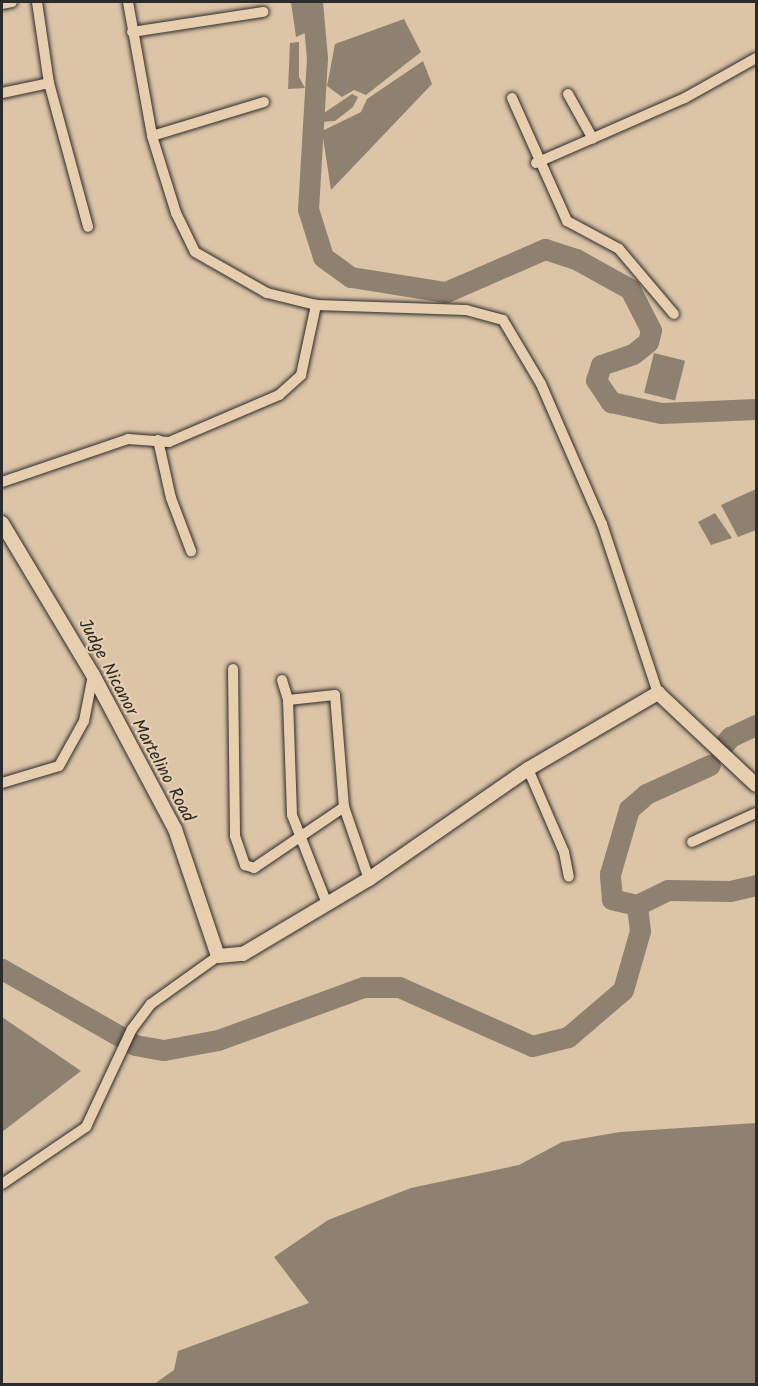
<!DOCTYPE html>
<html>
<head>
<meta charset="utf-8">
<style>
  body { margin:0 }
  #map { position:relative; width:758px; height:1386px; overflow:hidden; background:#dcc4a7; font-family:Kalam,sans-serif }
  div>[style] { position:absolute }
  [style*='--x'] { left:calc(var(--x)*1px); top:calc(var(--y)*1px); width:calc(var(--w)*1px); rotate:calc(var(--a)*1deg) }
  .water>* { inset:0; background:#8f8170; transform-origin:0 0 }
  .river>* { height:21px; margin:-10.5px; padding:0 10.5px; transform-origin:10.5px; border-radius:10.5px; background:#8f8170 }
  .roads { filter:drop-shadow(0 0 2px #2b2b2b) drop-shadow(0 0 2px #2b2b2b) }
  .minor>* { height:10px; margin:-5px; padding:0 5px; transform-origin:5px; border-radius:5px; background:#e7ceaf }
  .tertiary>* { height:14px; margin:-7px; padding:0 7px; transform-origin:7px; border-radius:7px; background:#e7ceaf }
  span { translate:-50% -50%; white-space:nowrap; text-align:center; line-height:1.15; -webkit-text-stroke:4.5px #e7ceaf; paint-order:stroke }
  .street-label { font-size:18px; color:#2b2b2b }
  .frame { position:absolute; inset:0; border:3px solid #2b2b2b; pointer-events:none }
</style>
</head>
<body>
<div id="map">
  <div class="water">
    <i style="clip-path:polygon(291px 2px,304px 2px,307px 32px,296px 37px)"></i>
    <i style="clip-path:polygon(404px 19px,421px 52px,366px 95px,354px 90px,342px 97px,327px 86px,335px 44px)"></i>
    <i style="clip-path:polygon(299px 42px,299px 77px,305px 88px,288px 89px,290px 43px)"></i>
    <i style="clip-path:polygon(423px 61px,432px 84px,331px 190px,322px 131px,361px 112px,367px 99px)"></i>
    <i style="clip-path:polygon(352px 94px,358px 97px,353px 107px,335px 121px,322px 122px,324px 113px)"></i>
    <i style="left:654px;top:353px;width:32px;height:41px;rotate:14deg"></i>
    <i style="clip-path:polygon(756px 489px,756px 530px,738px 537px,721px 505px)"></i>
    <i style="clip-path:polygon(715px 513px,732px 538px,711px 545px,698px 522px)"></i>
    <i style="clip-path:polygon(2px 1017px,81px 1071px,2px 1132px)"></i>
    <i style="clip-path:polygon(756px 1123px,756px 1384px,154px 1384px,174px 1370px,178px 1351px,309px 1303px,274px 1257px,328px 1220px,411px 1188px,519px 1165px,562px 1142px,620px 1132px)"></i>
  </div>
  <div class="river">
    <i style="--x:312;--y:2;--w:56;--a:84.9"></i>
    <i style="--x:317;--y:58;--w:151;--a:93.4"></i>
    <i style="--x:308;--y:209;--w:50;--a:72.6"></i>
    <i style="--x:323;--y:257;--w:34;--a:36"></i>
    <i style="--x:351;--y:277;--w:96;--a:9"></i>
    <i style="--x:446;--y:292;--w:108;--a:-23.5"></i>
    <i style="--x:545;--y:249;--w:33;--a:18"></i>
    <i style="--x:576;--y:259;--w:62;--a:29.1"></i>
    <i style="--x:630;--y:289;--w:46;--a:62.9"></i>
    <i style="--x:651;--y:330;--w:12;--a:104"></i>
    <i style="--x:648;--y:342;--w:19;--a:141"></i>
    <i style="--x:633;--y:354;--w:34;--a:161"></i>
    <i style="--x:601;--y:365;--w:16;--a:108"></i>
    <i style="--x:596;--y:380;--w:27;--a:56"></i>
    <i style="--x:611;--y:402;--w:51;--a:12.4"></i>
    <i style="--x:661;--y:413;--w:95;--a:-2.4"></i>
    <i style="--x:720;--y:749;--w:16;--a:-50"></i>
    <i style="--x:730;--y:737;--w:29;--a:-25"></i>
    <i style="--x:637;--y:905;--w:26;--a:-167"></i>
    <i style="--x:612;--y:899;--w:25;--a:-95"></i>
    <i style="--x:610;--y:874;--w:68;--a:-73.7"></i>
    <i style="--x:629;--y:809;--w:23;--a:-41"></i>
    <i style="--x:646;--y:794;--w:70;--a:-24.4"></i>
    <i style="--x:2;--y:969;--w:153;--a:29.7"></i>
    <i style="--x:135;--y:1045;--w:29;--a:10"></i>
    <i style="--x:164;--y:1050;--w:55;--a:-10.5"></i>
    <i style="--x:218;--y:1040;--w:155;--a:-20"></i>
    <i style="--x:364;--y:987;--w:35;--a:0"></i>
    <i style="--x:399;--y:987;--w:145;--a:23.9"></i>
    <i style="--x:532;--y:1046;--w:37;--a:-14"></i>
    <i style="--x:568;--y:1037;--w:72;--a:-40.5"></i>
    <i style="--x:623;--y:990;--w:61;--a:-73.9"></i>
    <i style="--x:640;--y:931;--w:26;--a:-97"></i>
    <i style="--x:637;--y:905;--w:34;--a:-26"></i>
    <i style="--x:668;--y:890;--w:62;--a:0.9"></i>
    <i style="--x:730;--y:891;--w:27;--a:-13"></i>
  </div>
  <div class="roads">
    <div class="minor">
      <i style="--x:37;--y:2;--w:82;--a:81.6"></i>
      <i style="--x:49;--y:83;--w:149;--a:74.8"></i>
      <i style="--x:128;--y:2;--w:136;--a:79.8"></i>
      <i style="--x:152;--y:136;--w:81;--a:72.7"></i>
      <i style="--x:176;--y:213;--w:43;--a:64"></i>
      <i style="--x:195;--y:252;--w:83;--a:29.7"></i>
      <i style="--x:267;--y:293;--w:50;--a:13.8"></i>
      <i style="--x:316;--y:305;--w:150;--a:1.9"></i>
      <i style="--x:466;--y:310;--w:38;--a:15"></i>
      <i style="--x:503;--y:320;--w:74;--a:59.3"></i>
      <i style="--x:541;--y:384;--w:153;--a:66.5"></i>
      <i style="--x:602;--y:524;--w:178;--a:71.7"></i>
      <i style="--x:2;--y:4;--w:10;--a:-11"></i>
      <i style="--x:132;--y:32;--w:133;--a:-8.7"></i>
      <i style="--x:2;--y:93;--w:48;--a:-12"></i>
      <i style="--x:568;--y:94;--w:51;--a:60.9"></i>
      <i style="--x:512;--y:98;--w:135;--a:65.9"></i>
      <i style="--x:567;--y:221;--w:59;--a:28.3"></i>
      <i style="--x:619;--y:249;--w:85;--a:49.8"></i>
      <i style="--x:152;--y:136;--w:117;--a:-16.9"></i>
      <i style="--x:536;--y:163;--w:163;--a:-23.6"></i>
      <i style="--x:685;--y:98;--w:81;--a:-29.4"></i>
      <i style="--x:158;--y:440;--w:59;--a:77.4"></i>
      <i style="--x:171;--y:498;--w:57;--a:69.3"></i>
      <i style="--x:2;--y:482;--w:133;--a:-18.8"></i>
      <i style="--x:128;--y:439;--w:41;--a:4.2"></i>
      <i style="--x:169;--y:442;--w:120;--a:-23.1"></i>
      <i style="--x:279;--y:395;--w:30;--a:-42"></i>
      <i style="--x:301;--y:375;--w:72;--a:-77.9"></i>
      <i style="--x:233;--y:669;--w:167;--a:89.3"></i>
      <i style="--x:235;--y:836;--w:31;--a:71"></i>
      <i style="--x:245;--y:865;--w:9;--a:18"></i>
      <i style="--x:254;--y:868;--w:109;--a:-34.1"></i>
      <i style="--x:344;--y:807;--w:112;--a:-94.6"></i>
      <i style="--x:335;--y:695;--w:47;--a:173.9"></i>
      <i style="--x:282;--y:680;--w:21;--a:73"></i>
      <i style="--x:288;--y:700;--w:115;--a:88"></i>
      <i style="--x:292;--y:815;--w:96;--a:68.5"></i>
      <i style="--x:528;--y:769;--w:90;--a:66.6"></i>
      <i style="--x:564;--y:852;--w:25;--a:79"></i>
      <i style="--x:2;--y:783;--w:59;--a:-16.6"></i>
      <i style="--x:59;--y:766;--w:51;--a:-60.9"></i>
      <i style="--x:84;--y:721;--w:47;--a:-78.9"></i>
      <i style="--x:344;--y:807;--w:76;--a:70.9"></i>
      <i style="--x:692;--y:842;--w:70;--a:-24.4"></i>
      <i style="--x:2;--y:1184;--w:102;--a:-34.2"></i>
      <i style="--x:86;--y:1127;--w:108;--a:-64.9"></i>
      <i style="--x:132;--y:1029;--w:31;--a:-53"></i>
      <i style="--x:151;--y:1004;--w:82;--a:-35.6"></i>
    </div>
    <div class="tertiary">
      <i style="--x:2;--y:523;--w:177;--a:59.1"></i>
      <i style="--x:93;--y:675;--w:174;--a:62"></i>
      <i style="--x:175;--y:829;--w:134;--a:71.3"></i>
      <i style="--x:218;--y:956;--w:25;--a:-5"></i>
      <i style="--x:243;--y:954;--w:147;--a:-30.8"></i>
      <i style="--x:369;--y:879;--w:193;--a:-34.7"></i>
      <i style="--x:528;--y:769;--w:151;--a:-30.3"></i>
      <i style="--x:658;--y:693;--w:134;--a:43.2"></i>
    </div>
  </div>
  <div class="street-label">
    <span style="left:135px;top:721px;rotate:62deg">Judge Nicanor Martelino Road</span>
  </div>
  <div class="frame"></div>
</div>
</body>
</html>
